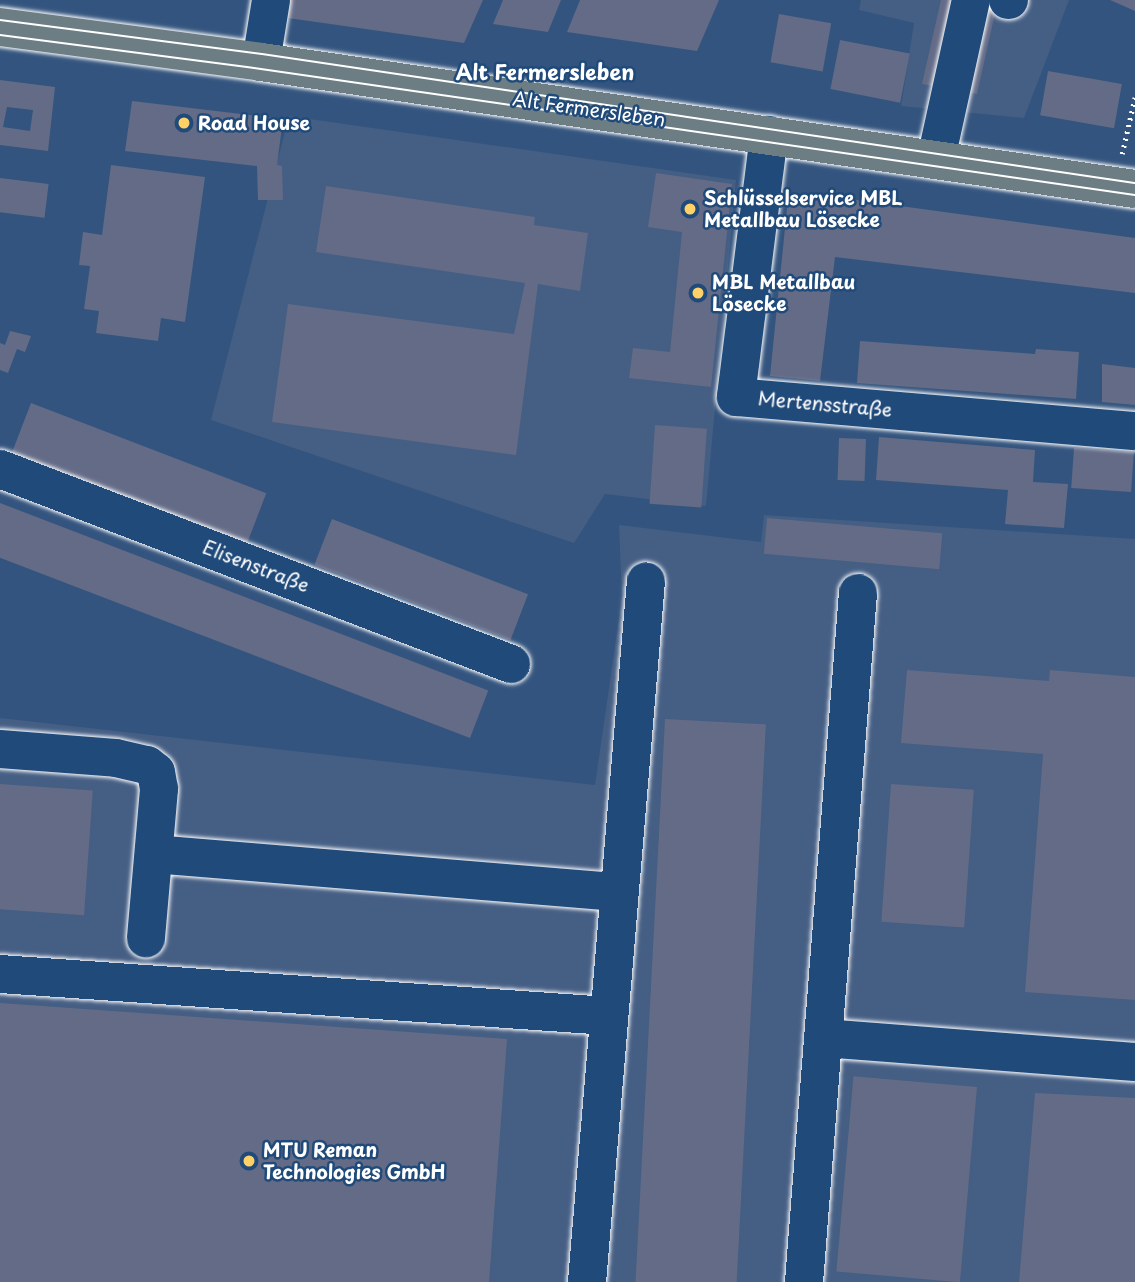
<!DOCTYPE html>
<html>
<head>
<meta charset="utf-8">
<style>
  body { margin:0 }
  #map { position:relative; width:1135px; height:1282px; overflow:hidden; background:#33547e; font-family:"Playpen Sans",sans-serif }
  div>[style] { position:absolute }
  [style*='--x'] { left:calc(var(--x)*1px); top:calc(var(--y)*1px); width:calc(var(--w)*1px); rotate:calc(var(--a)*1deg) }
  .built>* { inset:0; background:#455e84 }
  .building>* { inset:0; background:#636b87; transform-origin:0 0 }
  .path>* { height:4.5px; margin-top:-2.25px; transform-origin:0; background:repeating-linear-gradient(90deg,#fff 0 2px,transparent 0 7px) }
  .roads { filter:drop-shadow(0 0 2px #fff) drop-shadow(0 0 2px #fff) }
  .minor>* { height:38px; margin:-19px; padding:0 19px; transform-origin:19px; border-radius:19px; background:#1f4a7a }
  .major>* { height:38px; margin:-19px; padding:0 19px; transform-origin:19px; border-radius:19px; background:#6c7e84 }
  .tram>* { height:2px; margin:-1px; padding:0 1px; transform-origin:1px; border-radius:1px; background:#fff }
  .dots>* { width:19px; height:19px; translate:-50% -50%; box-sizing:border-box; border:4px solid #1f4a7a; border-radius:50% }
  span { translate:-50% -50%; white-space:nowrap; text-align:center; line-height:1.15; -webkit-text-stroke:5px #1f4a7a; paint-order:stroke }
  .street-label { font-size:19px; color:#fff }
  .poi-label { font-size:19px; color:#fff; font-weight:700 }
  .left { translate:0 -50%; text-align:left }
  .neighbourhood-label { font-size:21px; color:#fff; font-weight:700 }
</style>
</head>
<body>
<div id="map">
  <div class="built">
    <i style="clip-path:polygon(861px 0,1069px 0,1024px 118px,901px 106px,914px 23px,859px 10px)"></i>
    <i style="clip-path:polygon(289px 116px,736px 180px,706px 506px,605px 494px,574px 543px,211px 420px)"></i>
    <i style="clip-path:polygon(764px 515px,1135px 539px,1135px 1282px,0 1282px,0 718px,595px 785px,622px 598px,619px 525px,761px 542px)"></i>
  </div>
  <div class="building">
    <i style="clip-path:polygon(290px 0,483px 0,464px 43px,288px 18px)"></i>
    <i style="clip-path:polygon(503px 0,561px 0,548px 32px,493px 24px)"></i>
    <i style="clip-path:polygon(580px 0,719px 0,697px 51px,567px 32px)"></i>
    <i style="clip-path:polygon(941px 0,998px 0,977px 94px,922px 84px)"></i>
    <i style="clip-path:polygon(1110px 0,1135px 0,1135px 11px)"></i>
    <i style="left:779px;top:14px;width:53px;height:49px;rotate:10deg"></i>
    <i style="left:840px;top:40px;width:71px;height:50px;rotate:11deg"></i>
    <i style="left:1048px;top:71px;width:75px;height:45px;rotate:10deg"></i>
    <i style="clip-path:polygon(evenodd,0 80px,55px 87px,48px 151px,0 145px,0 80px,7px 107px,33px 110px,30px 131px,3px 127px,7px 107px)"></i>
    <i style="clip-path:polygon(132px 101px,283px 119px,277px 165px,282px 166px,283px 200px,258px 200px,257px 166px,125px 151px)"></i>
    <i style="clip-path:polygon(111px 165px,205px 177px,185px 322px,161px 318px,158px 341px,96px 333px,99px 311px,84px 309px,90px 266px,79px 265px,83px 232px,102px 235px)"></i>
    <i style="clip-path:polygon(656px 173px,732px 184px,711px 387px,629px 378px,633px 348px,670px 352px,682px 232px,648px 227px)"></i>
    <i style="left:0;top:178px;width:49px;height:34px;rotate:7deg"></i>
    <i style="clip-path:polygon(326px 186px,535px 217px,534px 225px,588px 233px,580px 291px,538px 284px,516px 455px,272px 422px,288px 304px,514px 334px,525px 283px,316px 252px)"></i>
    <i style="clip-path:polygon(804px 193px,1135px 238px,1135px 293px,835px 257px,820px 381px,770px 376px,787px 208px)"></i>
    <i style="clip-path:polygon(10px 331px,31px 336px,25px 352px,17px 349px,8px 373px,0 370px,0 343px,5px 345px)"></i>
    <i style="clip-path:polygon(860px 341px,1035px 354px,1036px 349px,1079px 352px,1076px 399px,857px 383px)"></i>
    <i style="clip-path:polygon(1102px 364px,1135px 368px,1135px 405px,1102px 402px)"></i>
    <i style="left:31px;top:403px;width:252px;height:53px;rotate:21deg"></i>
    <i style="left:655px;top:425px;width:52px;height:79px;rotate:4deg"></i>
    <i style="clip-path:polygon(879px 437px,1035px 450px,1033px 482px,1068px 484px,1064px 528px,1005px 524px,1008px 490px,876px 480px)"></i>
    <i style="left:839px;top:438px;width:27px;height:42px;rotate:2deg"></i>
    <i style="left:1074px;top:448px;width:60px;height:40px;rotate:4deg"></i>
    <i style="left:0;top:503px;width:523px;height:51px;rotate:21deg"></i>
    <i style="left:767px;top:518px;width:176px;height:36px;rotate:5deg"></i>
    <i style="left:332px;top:519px;width:210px;height:49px;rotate:21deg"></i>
    <i style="clip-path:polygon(907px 670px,1049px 681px,1050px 670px,1135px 677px,1135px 1000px,1025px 992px,1043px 754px,901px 743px)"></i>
    <i style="left:665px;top:719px;width:101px;height:564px;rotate:3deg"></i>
    <i style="left:0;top:784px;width:93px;height:125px;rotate:4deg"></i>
    <i style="left:891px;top:784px;width:83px;height:138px;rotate:4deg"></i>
    <i style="clip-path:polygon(0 1003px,507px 1039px,489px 1282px,0 1282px)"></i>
    <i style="left:977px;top:1087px;width:196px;height:124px;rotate:95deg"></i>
    <i style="clip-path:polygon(1035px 1093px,1135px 1098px,1135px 1282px,1019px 1282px)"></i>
  </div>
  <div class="path">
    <i style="--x:1122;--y:154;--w:58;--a:-77.2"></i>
  </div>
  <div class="roads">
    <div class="minor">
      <i style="--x:1008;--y:0;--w:1;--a:0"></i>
      <i style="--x:261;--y:62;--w:63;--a:-80.8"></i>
      <i style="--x:769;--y:135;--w:264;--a:97.2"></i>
      <i style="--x:736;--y:397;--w:400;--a:4.9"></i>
      <i style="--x:936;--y:159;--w:163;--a:-77.6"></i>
      <i style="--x:0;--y:469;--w:547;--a:20.89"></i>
      <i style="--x:0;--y:749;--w:116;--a:4.4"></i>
      <i style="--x:116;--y:758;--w:32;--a:13"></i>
      <i style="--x:147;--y:765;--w:11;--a:38"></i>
      <i style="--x:156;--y:772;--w:17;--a:80"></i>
      <i style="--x:159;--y:789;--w:150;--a:95"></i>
      <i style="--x:154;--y:854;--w:467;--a:4.7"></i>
      <i style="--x:0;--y:974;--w:610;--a:3.95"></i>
      <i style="--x:823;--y:1038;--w:313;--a:4.4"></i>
      <i style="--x:587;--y:1282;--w:703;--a:-85.19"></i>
      <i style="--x:804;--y:1282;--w:691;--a:-85.52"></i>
    </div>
    <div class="major">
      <i style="--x:0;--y:27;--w:263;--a:7.6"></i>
      <i style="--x:261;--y:62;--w:883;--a:8.27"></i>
    </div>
  </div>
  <div class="tram">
    <i style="--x:0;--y:20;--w:264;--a:7.4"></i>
    <i style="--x:262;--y:54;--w:882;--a:8.41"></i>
    <i style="--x:0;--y:35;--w:249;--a:7.4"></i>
    <i style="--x:247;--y:67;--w:897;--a:8.2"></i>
  </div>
  <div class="dots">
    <i style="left:184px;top:123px;background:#ffd166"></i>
    <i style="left:690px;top:209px;background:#ffd166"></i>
    <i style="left:698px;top:293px;background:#ffd166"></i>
    <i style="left:249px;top:1161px;background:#ffd166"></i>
  </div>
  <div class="street-label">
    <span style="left:589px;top:109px;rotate:8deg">Alt Fermersleben</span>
    <span style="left:825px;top:404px;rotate:5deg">Mertensstraße</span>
    <span style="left:256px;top:566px;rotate:21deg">Elisenstraße</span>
  </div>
  <div class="poi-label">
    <span class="left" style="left:198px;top:123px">Road House</span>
    <span class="left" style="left:704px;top:209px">Schlüsselservice MBL<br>Metallbau Lösecke</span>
    <span class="left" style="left:712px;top:293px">MBL Metallbau<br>Lösecke</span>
    <span class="left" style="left:263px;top:1161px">MTU Reman<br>Technologies GmbH</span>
  </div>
  <div class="neighbourhood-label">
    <span style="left:545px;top:71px">Alt Fermersleben</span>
  </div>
</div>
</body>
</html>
